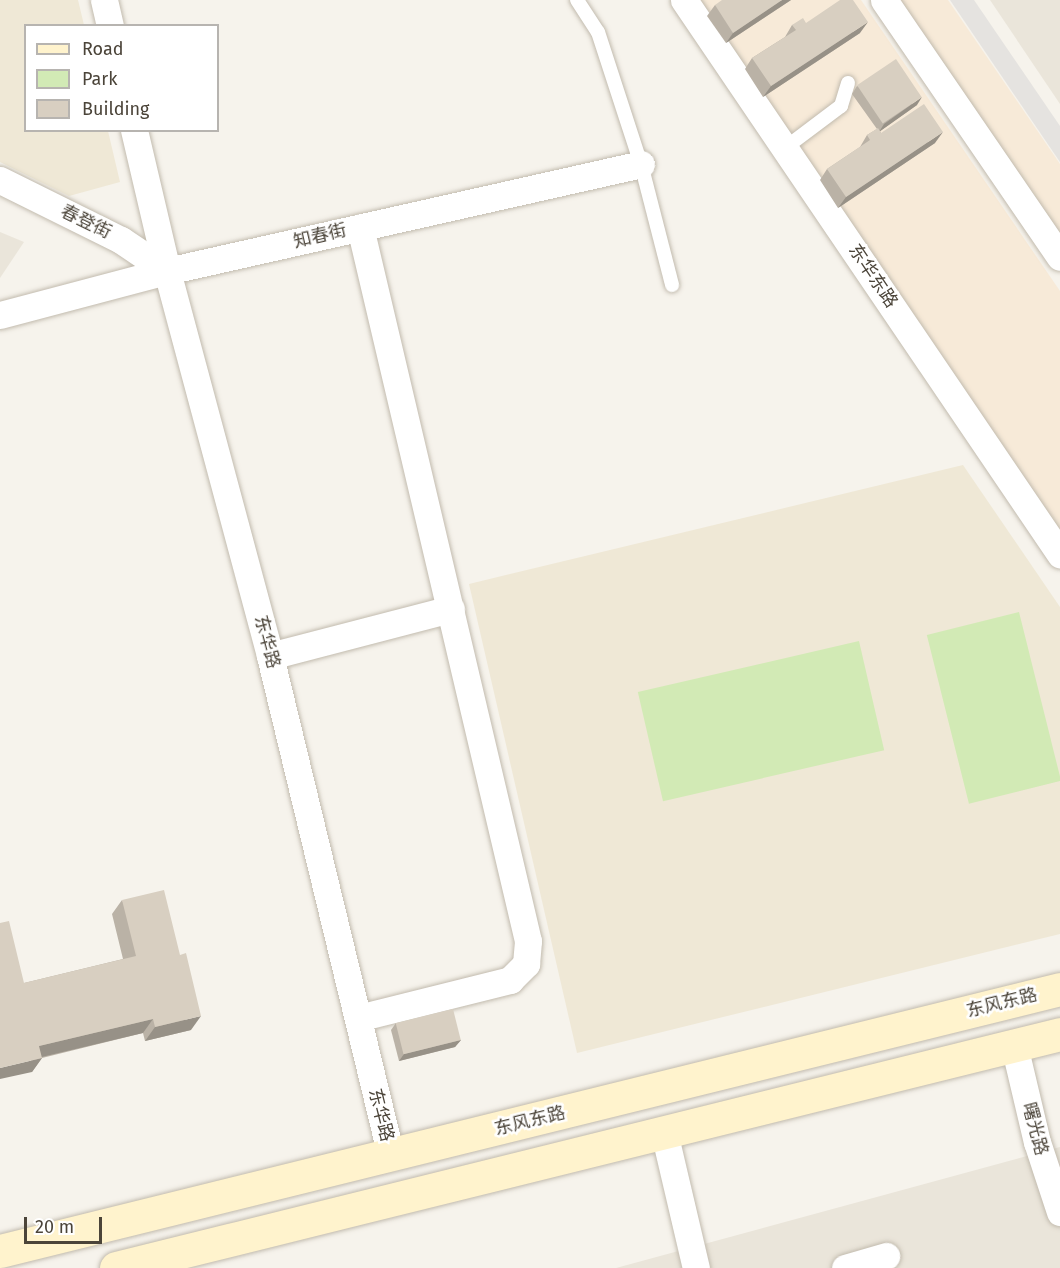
<!DOCTYPE html>
<html>
<head>
<meta charset="utf-8">
<style>
  body { margin:0 }
  #map { position:relative; width:1060px; height:1268px; overflow:hidden; background:#f6f3ec; font-family:"Fira Sans","Noto Sans SC",sans-serif }
  div>[style] { position:absolute }
  [style*='--x'] { left:calc(var(--x)*1px); top:calc(var(--y)*1px); width:calc(var(--w)*1px); rotate:calc(var(--a)*1deg) }
  .residential>* { inset:0; background:#eae5da }
  .commercial>* { inset:0; background:#f7ead8 }
  .education>* { inset:0; background:#efe8d6 }
  .green>* { inset:0; background:#d2eab5; transform-origin:0 0 }
  .parking>* { inset:0; background:#e5e3e0 }
  .roads { filter:drop-shadow(0 0 2px #c2bbae) drop-shadow(0 0 2px #c2bbae) }
  .lane>* { height:14px; margin:-7px; padding:0 7px; transform-origin:7px; border-radius:7px; background:#fff }
  .street>* { height:27px; margin:-13.5px; padding:0 13.5px; transform-origin:13.5px; border-radius:13.5px; background:#fff }
  .secondary>* { height:33px; margin:-16.5px; padding:0 16.5px; transform-origin:16.5px; border-radius:16.5px; background:#fff3cd }
  .wall>* { inset:0; background:#bab2a6 }
  .shaded-wall>* { inset:0; background:#979187 }
  .building>* { inset:0; background:#d8cfc1; transform-origin:0 0 }
  span { translate:-50% -50%; white-space:nowrap; text-align:center; line-height:1.15; -webkit-text-stroke:5px #fff; paint-order:stroke }
  .street-label { font-size:18px; color:#4b4439 }
  .legend { position:absolute; left:24px; top:24px; width:195px; height:108px; box-sizing:border-box; background:#fff; border:2px solid #b7b4b0; margin:0; padding:8px 10px; list-style:none; font-size:18px; color:#4b4439 }
  .legend li { display:flex; align-items:center; gap:12px; height:30px }
  .legend b { width:30px; border:2px solid #b7b4b0 }
  .scale { position:absolute; left:24px; top:1217px; width:78px; height:27px; box-sizing:border-box; border:3px solid #4b4439; border-top:0; padding-left:8px; font-size:18px; line-height:21px; white-space:nowrap; color:#4b4439; -webkit-text-stroke:4px #fff; paint-order:stroke }
</style>
</head>
<body>
<div id="map">
  <div class="residential">
    <i style="clip-path:polygon(990px 0,1060px 0,1060px 104px)"></i>
    <i style="clip-path:polygon(0 232px,24px 242px,0 278px)"></i>
    <i style="clip-path:polygon(1060px 1147px,1060px 1268px,616px 1268px)"></i>
  </div>
  <div class="commercial">
    <i style="clip-path:polygon(697px 0,861px 0,1060px 291px,1060px 531px)"></i>
    <i style="clip-path:polygon(874px 0,948px 0,1060px 164px,1060px 271px)"></i>
  </div>
  <div class="education">
    <i style="clip-path:polygon(0 0,78px 0,84px 25px,26px 26px,26px 130px,108px 131px,120px 182px,69px 196px,0 162px)"></i>
    <i style="clip-path:polygon(963px 465px,1060px 607px,1060px 934px,577px 1053px,469px 584px)"></i>
  </div>
  <div class="green">
    <i style="left:1019px;top:612px;width:174px;height:95px;rotate:76deg"></i>
    <i style="left:859px;top:641px;width:112px;height:227px;rotate:77deg"></i>
  </div>
  <div class="parking">
    <i style="clip-path:polygon(950px 0,974px 0,1060px 126px,1060px 162px)"></i>
  </div>
  <div class="roads">
    <div class="lane">
      <i style="--x:577;--y:0;--w:38;--a:57"></i>
      <i style="--x:598;--y:32;--w:139;--a:72"></i>
      <i style="--x:641;--y:164;--w:125;--a:75.6"></i>
      <i style="--x:785;--y:148;--w:70;--a:-36.9"></i>
      <i style="--x:841;--y:106;--w:24;--a:-73"></i>
    </div>
    <div class="street">
      <i style="--x:104;--y:0;--w:27;--a:77"></i>
      <i style="--x:684;--y:0;--w:670;--a:55.84"></i>
      <i style="--x:884;--y:0;--w:311;--a:55.6"></i>
      <i style="--x:134;--y:130;--w:145;--a:76.8"></i>
      <i style="--x:167;--y:271;--w:399;--a:75"></i>
      <i style="--x:270;--y:656;--w:514;--a:76.4"></i>
      <i style="--x:0;--y:180;--w:135;--a:26.4"></i>
      <i style="--x:121;--y:240;--w:55;--a:34"></i>
      <i style="--x:0;--y:315;--w:173;--a:-14.8"></i>
      <i style="--x:167;--y:271;--w:486;--a:-12.7"></i>
      <i style="--x:270;--y:656;--w:187;--a:-14.6"></i>
      <i style="--x:358;--y:1018;--w:157;--a:-14"></i>
      <i style="--x:510;--y:980;--w:23;--a:-45"></i>
      <i style="--x:526;--y:964;--w:23;--a:-85"></i>
      <i style="--x:528;--y:941;--w:733;--a:-103.24"></i>
      <i style="--x:1014;--y:1045;--w:100;--a:76.7"></i>
      <i style="--x:1037;--y:1142;--w:74;--a:71.8"></i>
      <i style="--x:664;--y:1132;--w:140;--a:76.8"></i>
      <i style="--x:845;--y:1268;--w:43;--a:-16.3"></i>
    </div>
    <div class="secondary">
      <i style="--x:0;--y:1251;--w:1092;--a:-13.88"></i>
      <i style="--x:116;--y:1268;--w:973;--a:-13.92"></i>
    </div>
  </div>
  <div class="wall">
    <i style="clip-path:polygon(791px 0,726px 43px,707px 16px,715px 5px)"></i>
    <i style="clip-path:polygon(806px 23px,860px 33px,763px 97px,745px 69px,752px 58px,785px 37px,792px 25px)"></i>
    <i style="clip-path:polygon(857px 86px,917px 105px,880px 131px,881px 133px,935px 143px,838px 208px,820px 180px,827px 169px,860px 147px,867px 135px,877px 129px,852px 94px)"></i>
    <i style="clip-path:polygon(122px 900px,191px 1030px,145px 1041px,143px 1033px,42px 1058px,32px 1072px,24px 983px,123px 959px,112px 914px)"></i>
    <i style="clip-path:polygon(396px 1023px,461px 1040px,455px 1047px,399px 1061px,391px 1030px)"></i>
  </div>
  <div class="shaded-wall">
    <i style="clip-path:polygon(782px 0,791px 0,726px 43px,733px 33px)"></i>
    <i style="clip-path:polygon(868px 22px,860px 33px,763px 97px,771px 86px)"></i>
    <i style="clip-path:polygon(922px 97px,917px 105px,879px 132px,884px 124px)"></i>
    <i style="clip-path:polygon(943px 132px,935px 143px,838px 208px,846px 197px)"></i>
    <i style="clip-path:polygon(201px 1016px,191px 1030px,145px 1041px,155px 1027px)"></i>
    <i style="clip-path:polygon(153px 1019px,143px 1033px,29px 1060px,39px 1046px)"></i>
    <i style="clip-path:polygon(461px 1040px,455px 1047px,399px 1061px,404px 1054px)"></i>
    <i style="clip-path:polygon(42px 1058px,32px 1072px,0 1079px,0 1068px)"></i>
  </div>
  <div class="building">
    <i style="clip-path:polygon(722px 0,782px 0,733px 33px,715px 5px)"></i>
    <i style="clip-path:polygon(840px 0,853px 0,868px 22px,771px 86px,752px 58px,796px 30px,792px 25px,803px 18px,806px 23px)"></i>
    <i style="left:896px;top:59px;width:46px;height:47px;rotate:56deg"></i>
    <i style="clip-path:polygon(924px 104px,943px 132px,846px 197px,827px 169px,870px 140px,867px 135px,878px 128px,881px 133px)"></i>
    <i style="clip-path:polygon(164px 890px,180px 955px,186px 953px,201px 1016px,155px 1027px,153px 1019px,39px 1046px,42px 1058px,0 1068px,0 923px,9px 921px,24px 983px,136px 956px,122px 900px)"></i>
    <i style="left:453px;top:1009px;width:32px;height:59px;rotate:76deg"></i>
  </div>
  <div class="street-label">
    <span style="left:86px;top:222px;rotate:26deg">春登街</span>
    <span style="left:320px;top:236px;rotate:-13deg">知春街</span>
    <span style="left:873px;top:276px;rotate:56deg">东华东路</span>
    <span style="left:267px;top:642px;rotate:75deg">东华路</span>
    <span style="left:1002px;top:1003px;rotate:-14deg">东风东路</span>
    <span style="left:381px;top:1115px;rotate:76deg">东华路</span>
    <span style="left:530px;top:1121px;rotate:-14deg">东风东路</span>
    <span style="left:1035px;top:1129px;rotate:75deg">曙光路</span>
  </div>
  <ul class="legend">
  <li><b style="height:8px;background:#fff3cd"></b>Road</li>
  <li><b style="height:16px;background:#d2eab5"></b>Park</li>
  <li><b style="height:16px;background:#d8cfc1"></b>Building</li>
  </ul>
  <div class="scale">20 m</div>
</div>
</body>
</html>
